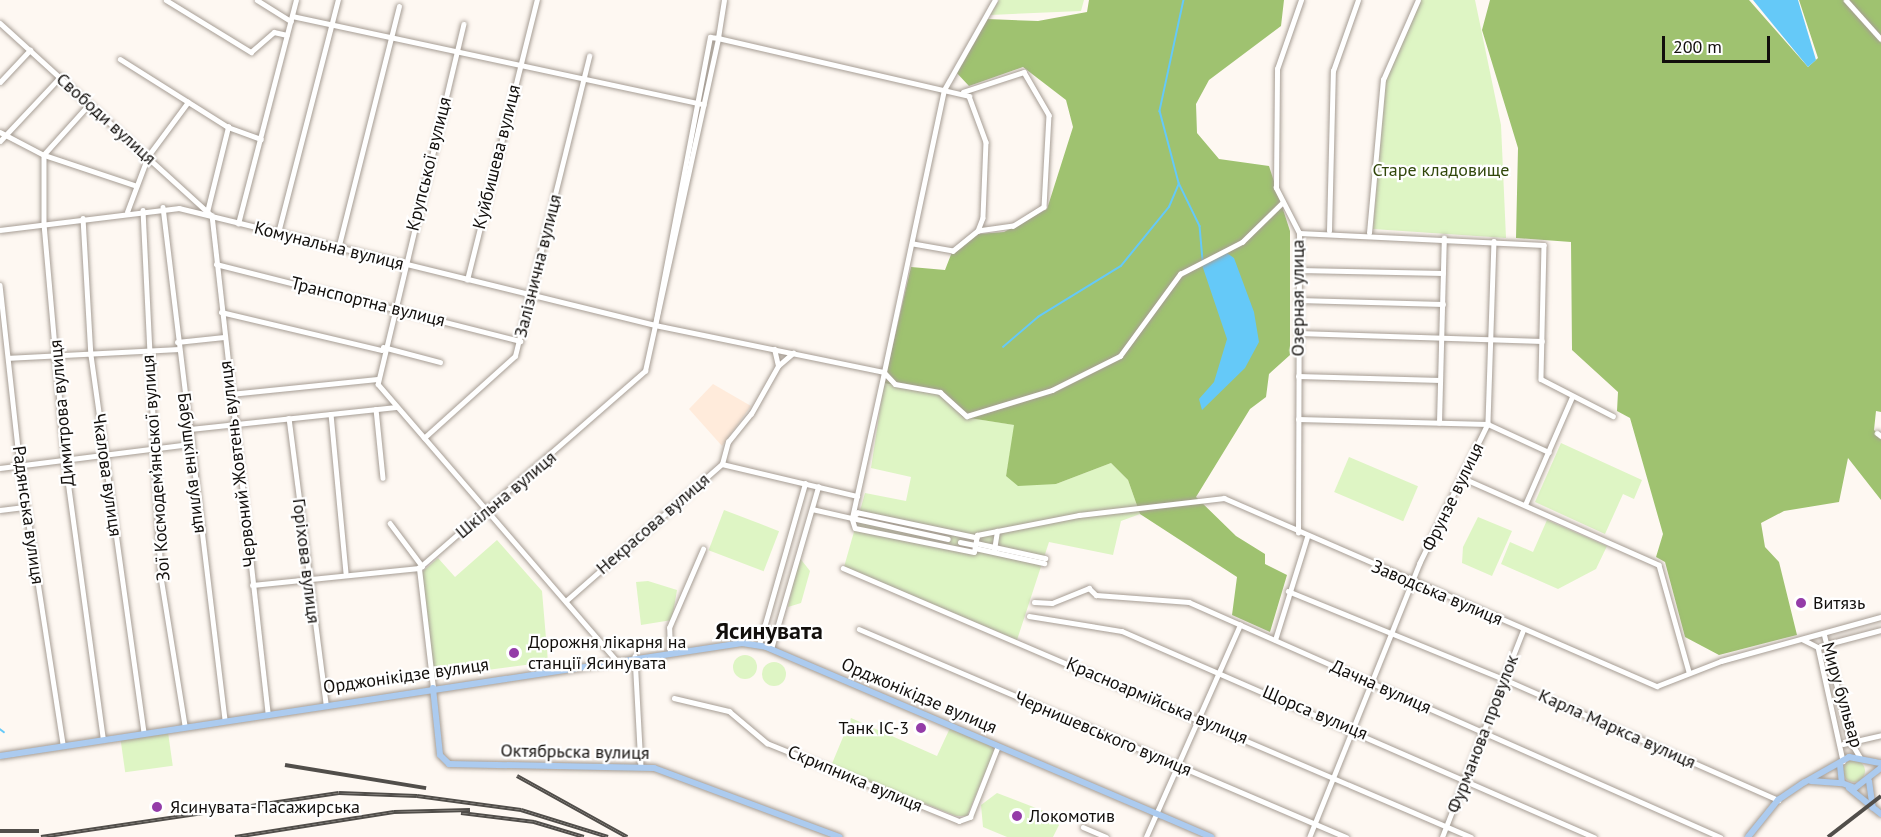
<!DOCTYPE html>
<html>
<head>
<meta charset="utf-8">
<style>
  body { margin:0 }
  #map { position:relative; width:1881px; height:837px; overflow:hidden; background:#fef8f2; font-family:"PT Sans",sans-serif }
  div>[style] { position:absolute }
  [style*='--x'] { left:calc(var(--x)*1px); top:calc(var(--y)*1px); width:calc(var(--w)*1px); rotate:calc(var(--a)*1deg) }
  .commercial>* { inset:0; background:#ffebdb }
  .green>* { inset:0; background:#def5c4; transform-origin:0 0 }
  .round { border-radius:50% }
  .forest>* { inset:0; background:#9fc270 }
  .water>* { inset:0; background:#65c9f8 }
  .stream>* { height:1.5px; margin:-0.75px; padding:0 0.75px; transform-origin:0.75px; border-radius:0.75px; background:#65c9f8 }
  .roads { filter:drop-shadow(0 0 2px #a69d94) drop-shadow(0 0 2px #a69d94) }
  .minor>* { height:4.5px; margin:-2.25px; padding:0 2.25px; transform-origin:2.25px; border-radius:2.25px; background:#fff }
  .major>* { height:6px; margin:-3px; padding:0 3px; transform-origin:3px; border-radius:3px; background:#accbef }
  .rail>* { height:4px; margin-top:-2px; transform-origin:0; background:repeating-linear-gradient(90deg,#fff 0 4.5px,#514e4a 0 9px); box-sizing:border-box; border-block:2px solid #514e4a }
  .dots>* { width:16px; height:16px; translate:-50% -50%; box-sizing:border-box; border:3px solid #fff; border-radius:50% }
  span { translate:-50% -50%; white-space:nowrap; text-align:center; line-height:1.15; -webkit-text-stroke:4.5px #fff; paint-order:stroke }
  .street-label { font-size:18px; color:#120f0c }
  .park-label { font-size:18px; color:#31470b }
  .poi-label { font-size:18px; color:#120f0c }
  .left { translate:0 -50%; text-align:left }
  .right { translate:-100% -50%; text-align:right }
  .district-label { font-size:24px; color:#120f0c; font-weight:700 }
  .scale { position:absolute; left:1662px; top:36px; width:108px; height:27px; box-sizing:border-box; border:3px solid #120f0c; border-top:0; padding-left:8px; font-size:18px; line-height:21px; white-space:nowrap; color:#120f0c; -webkit-text-stroke:4px #fff; paint-order:stroke }
</style>
</head>
<body>
<div id="map">
  <div class="commercial">
    <i style="clip-path:polygon(713px 384px,751px 406px,722px 446px,689px 409px)"></i>
  </div>
  <div class="green">
    <i style="clip-path:polygon(999px 0,1084px 0,1081px 11px,990px 15px)"></i>
    <i style="clip-path:polygon(1421px 0,1475px 0,1501px 125px,1506px 238px,1373px 229px,1386px 80px)"></i>
    <i style="clip-path:polygon(884px 383px,937px 392px,963px 417px,1015px 425px,1006px 476px,1056px 484px,1111px 463px,1128px 480px,1140px 514px,1121px 521px,1113px 555px,1049px 542px,1017px 640px,844px 567px,865px 493px,906px 501px,911px 477px,871px 468px)"></i>
    <i style="clip-path:polygon(1561px 443px,1642px 480px,1634px 499px,1623px 494px,1605px 534px,1535px 502px)"></i>
    <i style="left:1349px;top:457px;width:75px;height:38px;rotate:23deg"></i>
    <i style="left:724px;top:510px;width:59px;height:43px;rotate:21deg"></i>
    <i style="clip-path:polygon(1478px 517px,1512px 531px,1492px 576px,1462px 563px,1463px 547px)"></i>
    <i style="clip-path:polygon(1547px 520px,1607px 546px,1596px 569px,1558px 589px,1501px 564px,1510px 542px,1533px 552px)"></i>
    <i style="clip-path:polygon(497px 540px,542px 591px,548px 662px,434px 677px,422px 572px,438px 558px,455px 577px)"></i>
    <i style="clip-path:polygon(799px 557px,810px 571px,801px 603px,788px 607px)"></i>
    <i style="clip-path:polygon(648px 581px,677px 590px,672px 620px,641px 625px,636px 582px)"></i>
    <i class="round" style="left:733px;top:655px;width:24px;height:24px"></i>
    <i class="round" style="left:762px;top:662px;width:24px;height:24px"></i>
    <i style="clip-path:polygon(851px 718px,937px 756px,950px 728px,996px 747px,967px 816px,956px 816px,831px 766px)"></i>
    <i style="left:168px;top:732px;width:34px;height:48px;rotate:82deg"></i>
    <i class="round" style="left:1843px;top:760px;width:22px;height:22px"></i>
    <i style="clip-path:polygon(997px 793px,1054px 815px,1059px 825px,1053px 837px,1007px 837px,983px 827px,981px 805px)"></i>
  </div>
  <div class="forest">
    <i style="clip-path:polygon(1089px 0,1284px 0,1281px 26px,1209px 80px,1196px 104px,1197px 133px,1219px 159px,1269px 166px,1290px 231px,1290px 355px,1269px 374px,1266px 397px,1250px 409px,1196px 497px,1236px 536px,1265px 554px,1265px 564px,1287px 575px,1270px 632px,1232px 615px,1237px 577px,1140px 514px,1128px 480px,1111px 463px,1056px 484px,1018px 486px,1006px 476px,1014px 425px,963px 417px,937px 392px,884px 383px,911px 267px,945px 270px,952px 252px,978px 234px,1004px 232px,1047px 209px,1073px 127px,1066px 100px,1023px 67px,969px 86px,955px 71px,987px 19px,1038px 21px,1087px 12px)"></i>
    <i style="clip-path:polygon(1490px 0,1749px 0,1808px 67px,1818px 58px,1799px 0,1881px 0,1881px 412px,1876px 411px,1874px 430px,1881px 437px,1881px 500px,1848px 458px,1839px 502px,1784px 511px,1761px 523px,1765px 547px,1779px 562px,1797px 635px,1719px 655px,1685px 637px,1665px 562px,1656px 557px,1663px 534px,1630px 418px,1617px 411px,1618px 392px,1572px 350px,1571px 242px,1516px 238px,1518px 148px,1482px 30px)"></i>
  </div>
  <div class="water">
    <i style="clip-path:polygon(1753px 0,1798px 0,1816px 60px,1808px 67px)"></i>
    <i style="clip-path:polygon(1227px 253px,1234px 258px,1254px 312px,1259px 342px,1245px 368px,1202px 410px,1199px 399px,1214px 382px,1227px 339px,1202px 265px)"></i>
  </div>
  <div class="stream">
    <i style="--x:1184;--y:0;--w:114;--a:102.2"></i>
    <i style="--x:1160;--y:111;--w:74;--a:75.2"></i>
    <i style="--x:1179;--y:183;--w:48;--a:64"></i>
    <i style="--x:1200;--y:226;--w:34;--a:85"></i>
    <i style="--x:1003;--y:347;--w:46;--a:-40.6"></i>
    <i style="--x:1038;--y:317;--w:97;--a:-31.6"></i>
    <i style="--x:1121;--y:266;--w:76;--a:-50.9"></i>
    <i style="--x:1169;--y:207;--w:25;--a:-67"></i>
    <i style="--x:0;--y:729;--w:5;--a:37"></i>
  </div>
  <div class="roads">
    <div class="minor">
      <i style="--x:166;--y:0;--w:100;--a:31.5"></i>
      <i style="--x:251;--y:52;--w:30;--a:-41"></i>
      <i style="--x:274;--y:32;--w:13;--a:13"></i>
      <i style="--x:257;--y:0;--w:40;--a:32"></i>
      <i style="--x:1846;--y:0;--w:52;--a:48.1"></i>
      <i style="--x:292;--y:16;--w:421;--a:12.1"></i>
      <i style="--x:0;--y:23;--w:284;--a:42.3"></i>
      <i style="--x:464;--y:24;--w:370;--a:103.4"></i>
      <i style="--x:378;--y:384;--w:363;--a:49.2"></i>
      <i style="--x:120;--y:59;--w:128;--a:32.2"></i>
      <i style="--x:228;--y:127;--w:35;--a:20"></i>
      <i style="--x:0;--y:82;--w:44;--a:-46.8"></i>
      <i style="--x:963;--y:92;--w:64;--a:-18.2"></i>
      <i style="--x:1024;--y:72;--w:50;--a:59.8"></i>
      <i style="--x:1049;--y:115;--w:92;--a:93.1"></i>
      <i style="--x:1044;--y:207;--w:36;--a:148"></i>
      <i style="--x:1013;--y:226;--w:35;--a:172"></i>
      <i style="--x:89;--y:105;--w:67;--a:132"></i>
      <i style="--x:44;--y:155;--w:69;--a:90"></i>
      <i style="--x:44;--y:224;--w:236;--a:84.9"></i>
      <i style="--x:65;--y:459;--w:281;--a:82.2"></i>
      <i style="--x:0;--y:132;--w:50;--a:27.6"></i>
      <i style="--x:44;--y:155;--w:95;--a:18.4"></i>
      <i style="--x:0;--y:141;--w:88;--a:-46.8"></i>
      <i style="--x:163;--y:207;--w:516;--a:83.1"></i>
      <i style="--x:143;--y:210;--w:367;--a:87.2"></i>
      <i style="--x:161;--y:577;--w:150;--a:80.8"></i>
      <i style="--x:127;--y:212;--w:60;--a:-69.4"></i>
      <i style="--x:148;--y:156;--w:67;--a:-53.5"></i>
      <i style="--x:207;--y:212;--w:88;--a:-76.1"></i>
      <i style="--x:212;--y:215;--w:500;--a:83.57"></i>
      <i style="--x:83;--y:218;--w:137;--a:86.7"></i>
      <i style="--x:91;--y:355;--w:380;--a:82"></i>
      <i style="--x:238;--y:224;--w:231;--a:-75.5"></i>
      <i style="--x:0;--y:230;--w:180;--a:-7"></i>
      <i style="--x:179;--y:208;--w:490;--a:13.8"></i>
      <i style="--x:655;--y:325;--w:234;--a:11.6"></i>
      <i style="--x:884;--y:372;--w:288;--a:-78"></i>
      <i style="--x:944;--y:90;--w:103;--a:-60.5"></i>
      <i style="--x:1329;--y:231;--w:160;--a:-88.6"></i>
      <i style="--x:1333;--y:71;--w:75;--a:-70.6"></i>
      <i style="--x:278;--y:233;--w:241;--a:-75.6"></i>
      <i style="--x:1299;--y:233;--w:245;--a:2.8"></i>
      <i style="--x:1544;--y:245;--w:134;--a:91.3"></i>
      <i style="--x:1541;--y:379;--w:81;--a:27.2"></i>
      <i style="--x:1369;--y:233;--w:154;--a:-84.8"></i>
      <i style="--x:1383;--y:80;--w:87;--a:-66.4"></i>
      <i style="--x:1494;--y:241;--w:183;--a:91.9"></i>
      <i style="--x:1488;--y:424;--w:67;--a:24.7"></i>
      <i style="--x:338;--y:249;--w:250;--a:-75.9"></i>
      <i style="--x:216;--y:264;--w:314;--a:14.2"></i>
      <i style="--x:1299;--y:270;--w:144;--a:1.2"></i>
      <i style="--x:467;--y:280;--w:289;--a:-76"></i>
      <i style="--x:0;--y:285;--w:182;--a:83.7"></i>
      <i style="--x:20;--y:466;--w:281;--a:81.2"></i>
      <i style="--x:1298;--y:300;--w:145;--a:1.6"></i>
      <i style="--x:221;--y:312;--w:165;--a:13.3"></i>
      <i style="--x:655;--y:325;--w:293;--a:-79.2"></i>
      <i style="--x:710;--y:37;--w:8;--a:7"></i>
      <i style="--x:718;--y:38;--w:38;--a:-81"></i>
      <i style="--x:1298;--y:333;--w:244;--a:1.9"></i>
      <i style="--x:177;--y:342;--w:47;--a:-6.1"></i>
      <i style="--x:383;--y:347;--w:59;--a:14.7"></i>
      <i style="--x:8;--y:358;--w:169;--a:-3"></i>
      <i style="--x:778;--y:366;--w:20;--a:-41"></i>
      <i style="--x:884;--y:372;--w:16;--a:47"></i>
      <i style="--x:895;--y:384;--w:46;--a:10.1"></i>
      <i style="--x:940;--y:392;--w:36;--a:42"></i>
      <i style="--x:967;--y:416;--w:89;--a:-17"></i>
      <i style="--x:1052;--y:390;--w:76;--a:-26.6"></i>
      <i style="--x:1120;--y:356;--w:102;--a:-53.8"></i>
      <i style="--x:1180;--y:274;--w:70;--a:-27.3"></i>
      <i style="--x:1242;--y:242;--w:57;--a:-44.3"></i>
      <i style="--x:1298;--y:376;--w:142;--a:1.6"></i>
      <i style="--x:230;--y:394;--w:148;--a:-5.8"></i>
      <i style="--x:376;--y:409;--w:69;--a:84.2"></i>
      <i style="--x:331;--y:414;--w:159;--a:84.6"></i>
      <i style="--x:289;--y:418;--w:287;--a:82.6"></i>
      <i style="--x:1298;--y:419;--w:190;--a:1.5"></i>
      <i style="--x:1488;--y:424;--w:155;--a:116.1"></i>
      <i style="--x:1420;--y:563;--w:295;--a:111.9"></i>
      <i style="--x:1439;--y:423;--w:185;--a:-88.5"></i>
      <i style="--x:190;--y:429;--w:207;--a:-6.1"></i>
      <i style="--x:1877;--y:433;--w:5;--a:37"></i>
      <i style="--x:424;--y:438;--w:122;--a:-42"></i>
      <i style="--x:515;--y:356;--w:309;--a:-76.1"></i>
      <i style="--x:722;--y:464;--w:139;--a:13.3"></i>
      <i style="--x:0;--y:468;--w:193;--a:-7.2"></i>
      <i style="--x:1463;--y:478;--w:214;--a:23.9"></i>
      <i style="--x:1659;--y:565;--w:111;--a:74.3"></i>
      <i style="--x:1525;--y:505;--w:118;--a:-66.5"></i>
      <i style="--x:812;--y:509;--w:41;--a:12.7"></i>
      <i style="--x:852;--y:518;--w:149;--a:-77.6"></i>
      <i style="--x:0;--y:510;--w:26;--a:-7"></i>
      <i style="--x:852;--y:518;--w:98;--a:12.3"></i>
      <i style="--x:390;--y:523;--w:54;--a:53.3"></i>
      <i style="--x:1298;--y:533;--w:300;--a:-89.8"></i>
      <i style="--x:1299;--y:233;--w:51;--a:-117.1"></i>
      <i style="--x:1276;--y:188;--w:119;--a:-89.5"></i>
      <i style="--x:1277;--y:69;--w:73;--a:-70.8"></i>
      <i style="--x:977;--y:538;--w:122;--a:-168.1"></i>
      <i style="--x:858;--y:513;--w:8;--a:140"></i>
      <i style="--x:852;--y:518;--w:10;--a:73"></i>
      <i style="--x:855;--y:528;--w:121;--a:11.4"></i>
      <i style="--x:974;--y:552;--w:17;--a:-80"></i>
      <i style="--x:977;--y:535;--w:104;--a:-11.1"></i>
      <i style="--x:1079;--y:515;--w:146;--a:-6.7"></i>
      <i style="--x:1224;--y:498;--w:472;--a:23.5"></i>
      <i style="--x:1657;--y:686;--w:69;--a:-21.3"></i>
      <i style="--x:1721;--y:661;--w:166;--a:-15.4"></i>
      <i style="--x:960;--y:542;--w:15;--a:11"></i>
      <i style="--x:976;--y:543;--w:71;--a:12.3"></i>
      <i style="--x:975;--y:548;--w:71;--a:12.3"></i>
      <i style="--x:994;--y:550;--w:19;--a:-81"></i>
      <i style="--x:843;--y:568;--w:683;--a:23.19"></i>
      <i style="--x:252;--y:585;--w:168;--a:-5.8"></i>
      <i style="--x:1288;--y:591;--w:233;--a:22.2"></i>
      <i style="--x:1504;--y:679;--w:300;--a:23.8"></i>
      <i style="--x:567;--y:600;--w:206;--a:-41.3"></i>
      <i style="--x:722;--y:464;--w:23;--a:-75"></i>
      <i style="--x:728;--y:442;--w:36;--a:-51"></i>
      <i style="--x:751;--y:414;--w:55;--a:-60.6"></i>
      <i style="--x:778;--y:366;--w:17;--a:-103"></i>
      <i style="--x:1034;--y:602;--w:18;--a:3"></i>
      <i style="--x:1052;--y:603;--w:40;--a:-22"></i>
      <i style="--x:1089;--y:588;--w:10;--a:45"></i>
      <i style="--x:1096;--y:595;--w:93;--a:4.3"></i>
      <i style="--x:1189;--y:602;--w:581;--a:23.87"></i>
      <i style="--x:1029;--y:616;--w:94;--a:9.2"></i>
      <i style="--x:1122;--y:631;--w:515;--a:23.58"></i>
      <i style="--x:859;--y:629;--w:530;--a:23.13"></i>
      <i style="--x:1824;--y:633;--w:112;--a:76.1"></i>
      <i style="--x:1851;--y:742;--w:17;--a:59"></i>
      <i style="--x:1802;--y:639;--w:18;--a:27"></i>
      <i style="--x:1818;--y:647;--w:117;--a:77.6"></i>
      <i style="--x:1275;--y:640;--w:108;--a:-72.7"></i>
      <i style="--x:759;--y:645;--w:168;--a:-74.1"></i>
      <i style="--x:1824;--y:645;--w:59;--a:-14.7"></i>
      <i style="--x:771;--y:649;--w:169;--a:-73.8"></i>
      <i style="--x:670;--y:651;--w:23;--a:-92"></i>
      <i style="--x:669;--y:628;--w:86;--a:-66.7"></i>
      <i style="--x:635;--y:656;--w:111;--a:86.9"></i>
      <i style="--x:433;--y:688;--w:121;--a:-96.7"></i>
      <i style="--x:419;--y:568;--w:300;--a:-41.1"></i>
      <i style="--x:645;--y:371;--w:341;--a:-77.6"></i>
      <i style="--x:718;--y:38;--w:258;--a:13"></i>
      <i style="--x:969;--y:96;--w:49;--a:69.7"></i>
      <i style="--x:986;--y:142;--w:76;--a:92.3"></i>
      <i style="--x:983;--y:218;--w:14;--a:111"></i>
      <i style="--x:978;--y:231;--w:32;--a:141"></i>
      <i style="--x:953;--y:251;--w:40;--a:-170"></i>
      <i style="--x:674;--y:698;--w:57;--a:13.3"></i>
      <i style="--x:729;--y:711;--w:50;--a:40.1"></i>
      <i style="--x:767;--y:743;--w:207;--a:22.1"></i>
      <i style="--x:959;--y:821;--w:12;--a:-20"></i>
      <i style="--x:970;--y:817;--w:76;--a:-68.5"></i>
      <i style="--x:1843;--y:744;--w:39;--a:-13"></i>
      <i style="--x:1083;--y:827;--w:25;--a:23"></i>
      <i style="--x:1146;--y:837;--w:232;--a:-66.1"></i>
      <i style="--x:1442;--y:837;--w:222;--a:-68.6"></i>
    </div>
    <div class="major">
      <i style="--x:433;--y:688;--w:67;--a:84"></i>
      <i style="--x:440;--y:755;--w:13;--a:45"></i>
      <i style="--x:449;--y:764;--w:205;--a:1.1"></i>
      <i style="--x:654;--y:768;--w:198;--a:20.4"></i>
      <i style="--x:0;--y:756;--w:751;--a:-8.66"></i>
      <i style="--x:742;--y:643;--w:24;--a:9"></i>
      <i style="--x:766;--y:647;--w:484;--a:23.1"></i>
      <i style="--x:1840;--y:765;--w:18;--a:84"></i>
      <i style="--x:1842;--y:783;--w:14;--a:21"></i>
      <i style="--x:1855;--y:788;--w:33;--a:-38"></i>
      <i style="--x:1811;--y:781;--w:31;--a:4"></i>
      <i style="--x:1869;--y:781;--w:27;--a:82"></i>
      <i style="--x:1849;--y:788;--w:41;--a:39.1"></i>
      <i style="--x:1748;--y:837;--w:48;--a:-51"></i>
      <i style="--x:1778;--y:800;--w:32;--a:-34"></i>
      <i style="--x:1805;--y:782;--w:51;--a:-29.6"></i>
      <i style="--x:1849;--y:757;--w:33;--a:11"></i>
    </div>
  </div>
  <div class="rail">
    <i style="--x:285;--y:765;--w:143;--a:9.3"></i>
    <i style="--x:517;--y:776;--w:126;--a:29"></i>
    <i style="--x:461;--y:813;--w:74;--a:7"></i>
    <i style="--x:534;--y:822;--w:52;--a:16.7"></i>
    <i style="--x:0;--y:831;--w:39;--a:0"></i>
    <i style="--x:41;--y:837;--w:301;--a:-8.4"></i>
    <i style="--x:339;--y:793;--w:78;--a:2.2"></i>
    <i style="--x:417;--y:796;--w:105;--a:7.7"></i>
    <i style="--x:521;--y:810;--w:91;--a:17.2"></i>
    <i style="--x:235;--y:837;--w:161;--a:-8.9"></i>
    <i style="--x:394;--y:812;--w:76;--a:-1.5"></i>
    <i style="--x:1828;--y:837;--w:67;--a:-37.7"></i>
  </div>
  <div class="dots">
    <i style="left:1801px;top:603px;background:#943ca8"></i>
    <i style="left:514px;top:653px;background:#943ca8"></i>
    <i style="left:921px;top:728px;background:#943ca8"></i>
    <i style="left:157px;top:807px;background:#943ca8"></i>
    <i style="left:1017px;top:816px;background:#943ca8"></i>
  </div>
  <div class="street-label">
    <span style="left:106px;top:119px;rotate:42deg">Свободи вулиця</span>
    <span style="left:497px;top:157px;rotate:-76deg">Куйбишева вулиця</span>
    <span style="left:429px;top:164px;rotate:-76deg">Крупської вулиця</span>
    <span style="left:329px;top:246px;rotate:14deg">Комунальна вулиця</span>
    <span style="left:538px;top:266px;rotate:-76deg">Залізнична вулиця</span>
    <span style="left:1298px;top:298px;rotate:-90deg">Озерная улица</span>
    <span style="left:368px;top:302px;rotate:14deg">Транспортна вулиця</span>
    <span style="left:62px;top:413px;rotate:-95deg">Димитрова вулиця</span>
    <span style="left:192px;top:463px;rotate:83deg">Бабушкіна вулиця</span>
    <span style="left:238px;top:464px;rotate:-97deg">Червоний Жовтень вулиця</span>
    <span style="left:156px;top:468px;rotate:-94deg">Зої Космодем’янської вулиця</span>
    <span style="left:107px;top:475px;rotate:82deg">Чкалова вулиця</span>
    <span style="left:506px;top:495px;rotate:-40deg">Шкільна вулиця</span>
    <span style="left:1453px;top:497px;rotate:-64deg">Фрунзе вулиця</span>
    <span style="left:28px;top:515px;rotate:82deg">Радянська вулиця</span>
    <span style="left:653px;top:524px;rotate:-41deg">Некрасова вулиця</span>
    <span style="left:306px;top:561px;rotate:83deg">Горіхова вулиця</span>
    <span style="left:1437px;top:593px;rotate:23deg">Заводська вулиця</span>
    <span style="left:406px;top:676px;rotate:-8deg">Орджонікідзе вулиця</span>
    <span style="left:1381px;top:687px;rotate:24deg">Дачна вулиця</span>
    <span style="left:1842px;top:695px;rotate:74deg">Миру бульвар</span>
    <span style="left:919px;top:696px;rotate:23deg">Орджонікідзе вулиця</span>
    <span style="left:1157px;top:701px;rotate:23deg">Красноармійська вулиця</span>
    <span style="left:1315px;top:713px;rotate:23deg">Щорса вулиця</span>
    <span style="left:1617px;top:729px;rotate:24deg">Карла Маркса вулиця</span>
    <span style="left:1103px;top:734px;rotate:23deg">Чернишевського вулиця</span>
    <span style="left:1483px;top:734px;rotate:-69deg">Фурманова провулок</span>
    <span style="left:575px;top:752px;rotate:1deg">Октябрьска вулиця</span>
    <span style="left:855px;top:779px;rotate:23deg">Скрипника вулиця</span>
  </div>
  <div class="park-label">
    <span style="left:1441px;top:170px">Старе кладовище</span>
  </div>
  <div class="poi-label">
    <span class="left" style="left:1813px;top:603px">Витязь</span>
    <span class="left" style="left:528px;top:653px">Дорожня лікарня на<br>станції Ясинувата</span>
    <span class="right" style="left:909px;top:728px">Танк ІС-3</span>
    <span class="left" style="left:170px;top:807px">Ясинувата-Пасажирська</span>
    <span class="left" style="left:1029px;top:816px">Локомотив</span>
  </div>
  <div class="district-label">
    <span style="left:769px;top:631px">Ясинувата</span>
  </div>
  <div class="scale">200 m</div>
</div>
</body>
</html>
